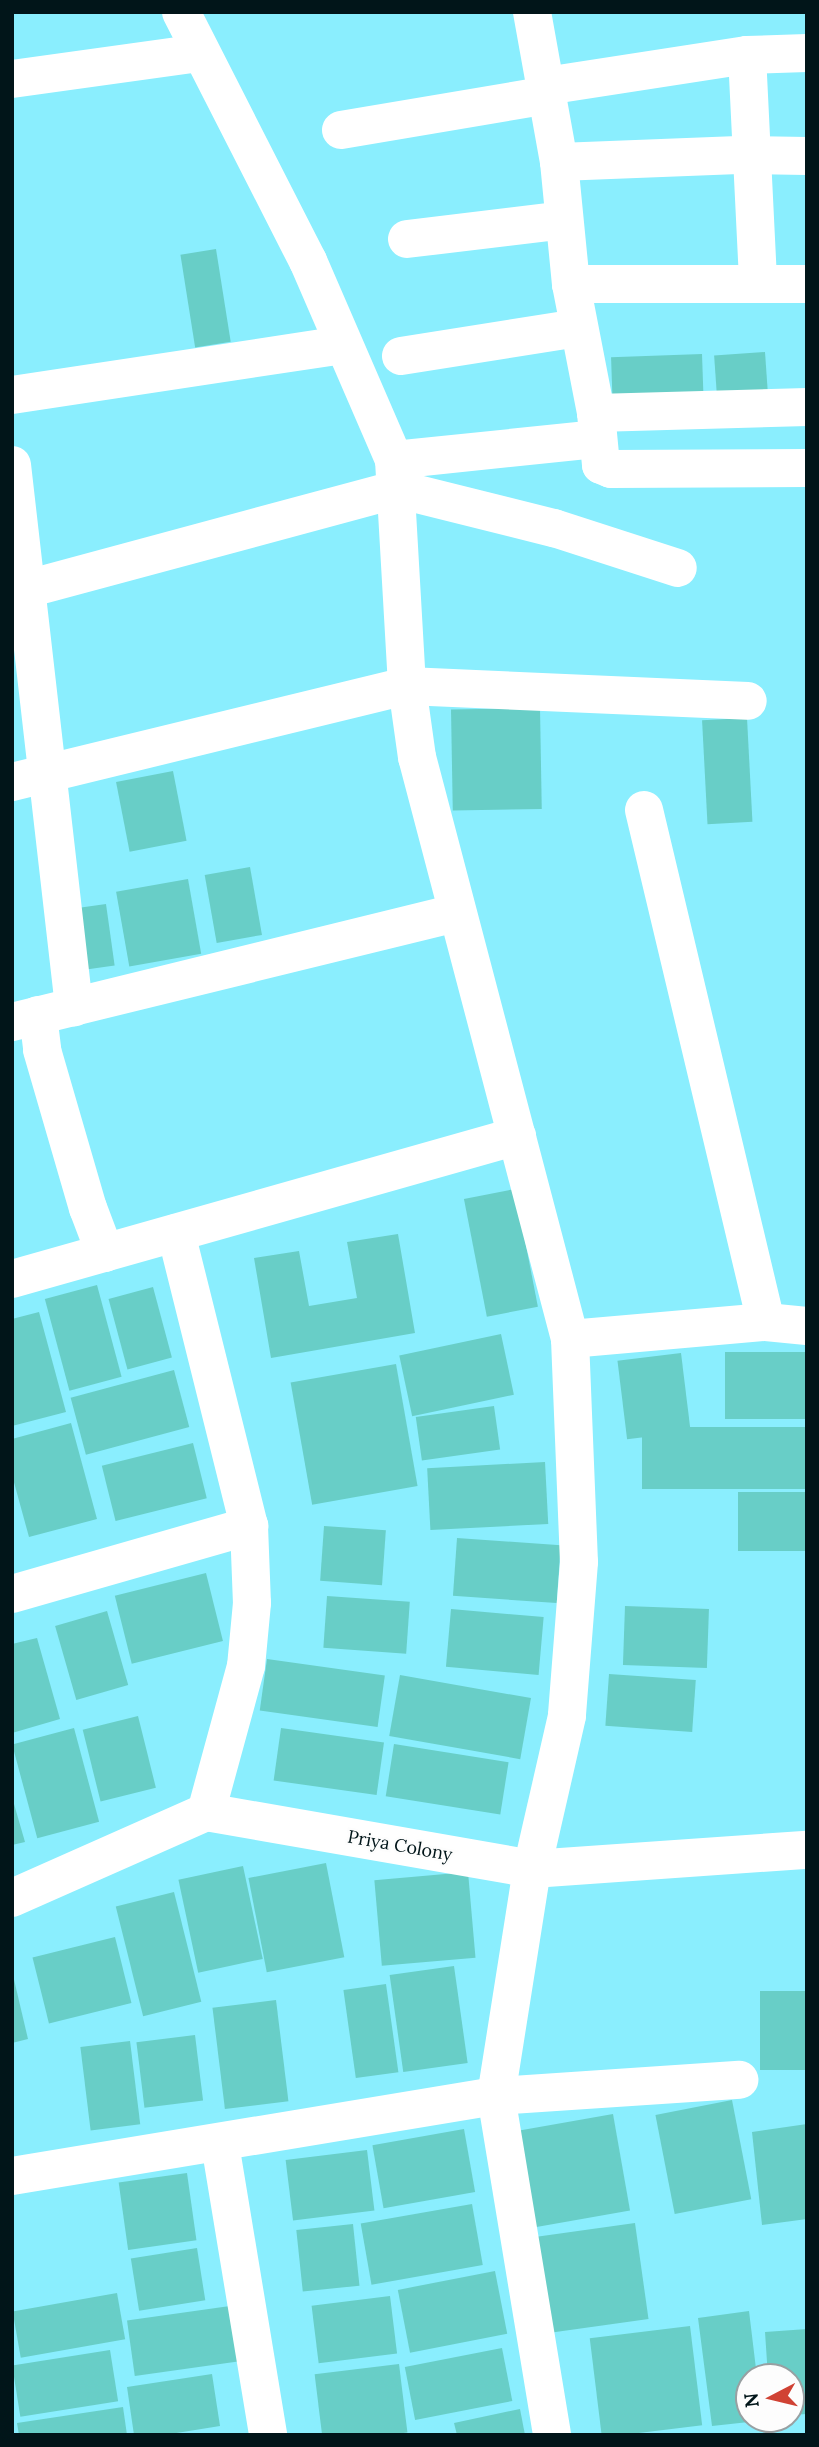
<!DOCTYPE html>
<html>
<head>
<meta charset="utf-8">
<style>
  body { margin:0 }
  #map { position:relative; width:819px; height:2447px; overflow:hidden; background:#8aeefe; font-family:Lora,serif }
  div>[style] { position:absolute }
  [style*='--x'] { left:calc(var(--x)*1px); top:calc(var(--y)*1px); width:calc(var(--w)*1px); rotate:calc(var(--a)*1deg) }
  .building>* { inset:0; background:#68cec7; transform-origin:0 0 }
  .minor>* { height:38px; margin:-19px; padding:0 19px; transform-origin:19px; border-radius:19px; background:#fff }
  span { translate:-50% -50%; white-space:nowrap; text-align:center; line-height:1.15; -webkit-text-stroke:5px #fdfdfd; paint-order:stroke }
  .street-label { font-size:18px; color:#011519 }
  .frame { position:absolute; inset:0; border:14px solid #011519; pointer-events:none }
  .north { position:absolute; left:735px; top:2363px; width:70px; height:70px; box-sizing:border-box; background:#fdfdfd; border:2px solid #98a0a2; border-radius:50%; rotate:263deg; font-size:19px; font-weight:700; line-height:28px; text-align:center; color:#011519 }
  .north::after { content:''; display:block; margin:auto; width:24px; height:32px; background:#d04234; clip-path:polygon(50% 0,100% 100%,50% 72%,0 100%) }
</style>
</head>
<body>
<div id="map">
  <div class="building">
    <i style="left:216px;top:249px;width:94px;height:36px;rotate:81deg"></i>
    <i style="left:765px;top:352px;width:49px;height:51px;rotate:86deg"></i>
    <i style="left:702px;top:354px;width:51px;height:91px;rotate:88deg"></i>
    <i style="left:540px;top:708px;width:101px;height:89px;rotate:89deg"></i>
    <i style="left:747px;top:718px;width:104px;height:45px;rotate:87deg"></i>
    <i style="left:173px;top:771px;width:71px;height:58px;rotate:79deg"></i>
    <i style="left:250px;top:867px;width:69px;height:46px;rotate:80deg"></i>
    <i style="left:188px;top:879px;width:76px;height:73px;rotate:80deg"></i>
    <i style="left:106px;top:904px;width:62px;height:34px;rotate:82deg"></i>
    <i style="left:515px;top:1189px;width:120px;height:52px;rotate:79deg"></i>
    <i style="clip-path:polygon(398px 1234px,415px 1333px,271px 1358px,254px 1258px,299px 1251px,309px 1306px,357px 1298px,347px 1242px)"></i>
    <i style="left:97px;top:1285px;width:95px;height:54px;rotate:75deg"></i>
    <i style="left:153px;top:1287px;width:73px;height:46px;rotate:75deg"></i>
    <i style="clip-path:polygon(39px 1312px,66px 1412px,12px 1426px,12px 1319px)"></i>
    <i style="left:501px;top:1334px;width:62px;height:104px;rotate:78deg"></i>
    <i style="left:807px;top:1352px;width:67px;height:82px;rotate:90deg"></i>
    <i style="left:681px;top:1353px;width:79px;height:64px;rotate:83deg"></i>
    <i style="left:396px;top:1364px;width:124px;height:107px;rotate:80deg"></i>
    <i style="left:174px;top:1370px;width:59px;height:107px;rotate:75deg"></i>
    <i style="left:494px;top:1406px;width:44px;height:79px;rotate:82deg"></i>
    <i style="clip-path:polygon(71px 1423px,97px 1519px,29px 1537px,12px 1475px,12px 1439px)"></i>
    <i style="left:807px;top:1427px;width:62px;height:165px;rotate:90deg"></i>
    <i style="left:193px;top:1443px;width:57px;height:94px;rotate:76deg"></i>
    <i style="left:545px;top:1462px;width:62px;height:118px;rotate:87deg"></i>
    <i style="left:807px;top:1492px;width:59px;height:69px;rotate:90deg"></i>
    <i style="left:324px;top:1526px;width:62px;height:55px;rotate:4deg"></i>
    <i style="left:457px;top:1538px;width:104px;height:58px;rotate:4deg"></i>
    <i style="left:206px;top:1573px;width:70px;height:94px;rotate:76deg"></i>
    <i style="left:327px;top:1596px;width:83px;height:52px;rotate:4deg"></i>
    <i style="left:625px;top:1606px;width:84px;height:59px;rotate:2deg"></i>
    <i style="left:451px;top:1609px;width:93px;height:58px;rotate:5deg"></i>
    <i style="left:107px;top:1611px;width:77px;height:54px;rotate:74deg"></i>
    <i style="clip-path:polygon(37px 1638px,60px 1719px,12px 1733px,12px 1644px)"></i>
    <i style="left:267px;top:1659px;width:119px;height:52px;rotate:8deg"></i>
    <i style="left:609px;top:1674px;width:87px;height:52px;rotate:4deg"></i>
    <i style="left:400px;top:1675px;width:133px;height:62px;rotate:10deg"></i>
    <i style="left:138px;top:1716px;width:74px;height:57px;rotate:76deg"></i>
    <i style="left:74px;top:1728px;width:97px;height:64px;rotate:75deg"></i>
    <i style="left:281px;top:1728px;width:104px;height:53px;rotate:8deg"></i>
    <i style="left:394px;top:1744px;width:116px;height:53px;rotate:9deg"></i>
    <i style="clip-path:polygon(12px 1797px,25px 1842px,12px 1845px)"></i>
    <i style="left:326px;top:1863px;width:96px;height:79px;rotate:79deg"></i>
    <i style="left:243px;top:1866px;width:95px;height:66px;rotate:78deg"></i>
    <i style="left:468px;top:1872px;width:86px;height:94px;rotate:85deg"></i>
    <i style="left:174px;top:1892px;width:113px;height:60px;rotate:76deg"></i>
    <i style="left:115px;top:1937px;width:68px;height:85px;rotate:76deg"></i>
    <i style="left:454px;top:1966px;width:98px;height:65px;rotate:82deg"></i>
    <i style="clip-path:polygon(12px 1971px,28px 2039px,12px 2043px)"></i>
    <i style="left:386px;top:1984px;width:89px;height:43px;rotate:82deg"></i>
    <i style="left:807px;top:1991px;width:79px;height:47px;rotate:90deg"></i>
    <i style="left:276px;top:2000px;width:102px;height:64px;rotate:83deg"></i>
    <i style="left:195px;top:2035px;width:66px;height:59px;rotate:83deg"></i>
    <i style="left:130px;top:2041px;width:84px;height:50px;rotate:83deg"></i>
    <i style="left:732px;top:2100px;width:101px;height:78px;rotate:79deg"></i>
    <i style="left:613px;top:2114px;width:98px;height:105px;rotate:80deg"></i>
    <i style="clip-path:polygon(807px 2124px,807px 2219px,762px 2225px,752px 2132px)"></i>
    <i style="left:464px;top:2129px;width:64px;height:93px;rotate:80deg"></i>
    <i style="left:367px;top:2150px;width:61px;height:82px;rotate:83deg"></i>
    <i style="left:187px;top:2173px;width:68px;height:69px;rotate:82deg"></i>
    <i style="left:472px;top:2204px;width:62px;height:113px;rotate:80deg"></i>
    <i style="left:635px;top:2223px;width:97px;height:101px;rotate:82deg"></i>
    <i style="left:353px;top:2224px;width:62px;height:57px;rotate:84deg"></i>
    <i style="left:197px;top:2248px;width:53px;height:67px;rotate:81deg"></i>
    <i style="left:495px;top:2271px;width:64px;height:99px;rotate:79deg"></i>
    <i style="left:117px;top:2293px;width:47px;height:106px;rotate:80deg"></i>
    <i style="left:390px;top:2296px;width:58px;height:79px;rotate:83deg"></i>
    <i style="left:230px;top:2306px;width:56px;height:104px;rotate:82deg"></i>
    <i style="clip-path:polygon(749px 2311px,757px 2377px,749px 2377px,749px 2419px,758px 2421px,712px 2426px,698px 2318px)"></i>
    <i style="left:690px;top:2326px;width:100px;height:101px;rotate:83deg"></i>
    <i style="clip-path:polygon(807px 2329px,807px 2414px,791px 2415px,791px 2377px,768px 2377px,765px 2332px)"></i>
    <i style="left:502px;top:2348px;width:54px;height:99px;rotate:79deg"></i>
    <i style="left:110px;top:2350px;width:52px;height:99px;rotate:81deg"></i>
    <i style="left:399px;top:2364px;width:69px;height:85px;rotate:83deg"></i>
    <i style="clip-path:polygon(212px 2374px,220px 2426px,164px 2435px,134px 2435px,127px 2387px)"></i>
    <i style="clip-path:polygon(123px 2407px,127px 2435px,19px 2435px,17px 2423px)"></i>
    <i style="clip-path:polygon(520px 2409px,525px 2435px,457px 2435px,454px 2423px)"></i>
  </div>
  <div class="minor">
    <i style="--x:181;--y:12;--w:280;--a:63"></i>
    <i style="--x:308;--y:261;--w:217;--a:66.6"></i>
    <i style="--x:394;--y:460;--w:226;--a:86.7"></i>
    <i style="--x:407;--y:686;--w:72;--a:82"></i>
    <i style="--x:417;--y:757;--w:602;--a:75.27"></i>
    <i style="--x:570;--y:1339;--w:223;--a:87.7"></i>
    <i style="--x:579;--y:1562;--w:154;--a:94.5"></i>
    <i style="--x:567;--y:1716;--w:157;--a:102.9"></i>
    <i style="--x:532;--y:1869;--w:230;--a:99"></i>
    <i style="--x:496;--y:2096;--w:344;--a:80.6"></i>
    <i style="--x:532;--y:12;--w:152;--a:79.8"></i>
    <i style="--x:559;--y:162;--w:123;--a:84.4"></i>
    <i style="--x:571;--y:284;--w:131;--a:79"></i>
    <i style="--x:596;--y:413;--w:52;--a:84.5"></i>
    <i style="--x:601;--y:465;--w:11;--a:22"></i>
    <i style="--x:611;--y:469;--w:196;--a:-0.3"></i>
    <i style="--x:747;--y:55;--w:229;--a:87.2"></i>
    <i style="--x:12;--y:79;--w:189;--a:-7.9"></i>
    <i style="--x:546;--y:86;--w:203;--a:-8.8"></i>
    <i style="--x:747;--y:55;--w:60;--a:-1.9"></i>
    <i style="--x:341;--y:130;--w:210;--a:-9.6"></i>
    <i style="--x:559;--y:162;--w:186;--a:-2.2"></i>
    <i style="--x:745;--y:155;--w:62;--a:0.9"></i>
    <i style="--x:407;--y:239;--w:158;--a:-6.9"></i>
    <i style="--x:571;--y:284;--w:236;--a:0"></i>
    <i style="--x:401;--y:356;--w:179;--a:-9"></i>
    <i style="--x:12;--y:395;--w:335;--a:-8.6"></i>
    <i style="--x:596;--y:413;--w:211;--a:-1.6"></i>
    <i style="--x:394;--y:460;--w:205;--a:-5.9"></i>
    <i style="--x:12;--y:465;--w:546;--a:83.47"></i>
    <i style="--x:27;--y:589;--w:383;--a:-15.1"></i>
    <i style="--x:397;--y:489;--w:162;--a:14"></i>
    <i style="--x:554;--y:528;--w:130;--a:17.9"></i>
    <i style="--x:12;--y:782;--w:406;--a:-13.7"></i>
    <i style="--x:407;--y:686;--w:341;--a:2.5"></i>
    <i style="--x:644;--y:810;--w:526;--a:76.6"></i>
    <i style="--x:38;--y:1015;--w:35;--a:83"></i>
    <i style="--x:42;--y:1050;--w:165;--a:73.8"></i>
    <i style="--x:88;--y:1208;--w:48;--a:69.3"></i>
    <i style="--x:12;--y:1022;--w:458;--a:-13.8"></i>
    <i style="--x:176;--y:1233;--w:302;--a:76"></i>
    <i style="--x:249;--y:1526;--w:77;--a:87.8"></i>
    <i style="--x:252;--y:1603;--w:63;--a:95.4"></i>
    <i style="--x:246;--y:1666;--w:151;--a:105.3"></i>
    <i style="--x:12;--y:1279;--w:525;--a:-15.81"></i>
    <i style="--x:570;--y:1339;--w:197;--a:-5"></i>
    <i style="--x:766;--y:1322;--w:41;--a:5.6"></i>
    <i style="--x:12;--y:1594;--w:247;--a:-16"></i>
    <i style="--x:12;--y:1898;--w:212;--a:-23.9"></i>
    <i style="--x:206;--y:1812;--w:331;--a:9.9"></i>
    <i style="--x:532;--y:1869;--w:276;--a:-4"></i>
    <i style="--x:220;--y:2144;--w:295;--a:80.6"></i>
    <i style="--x:12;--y:2176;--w:491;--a:-9.4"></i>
    <i style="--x:496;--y:2096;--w:244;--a:-3.8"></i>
  </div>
  <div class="street-label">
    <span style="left:400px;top:1846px;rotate:10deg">Priya Colony</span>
  </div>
  <div class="frame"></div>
  <div class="north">N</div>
</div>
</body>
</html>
